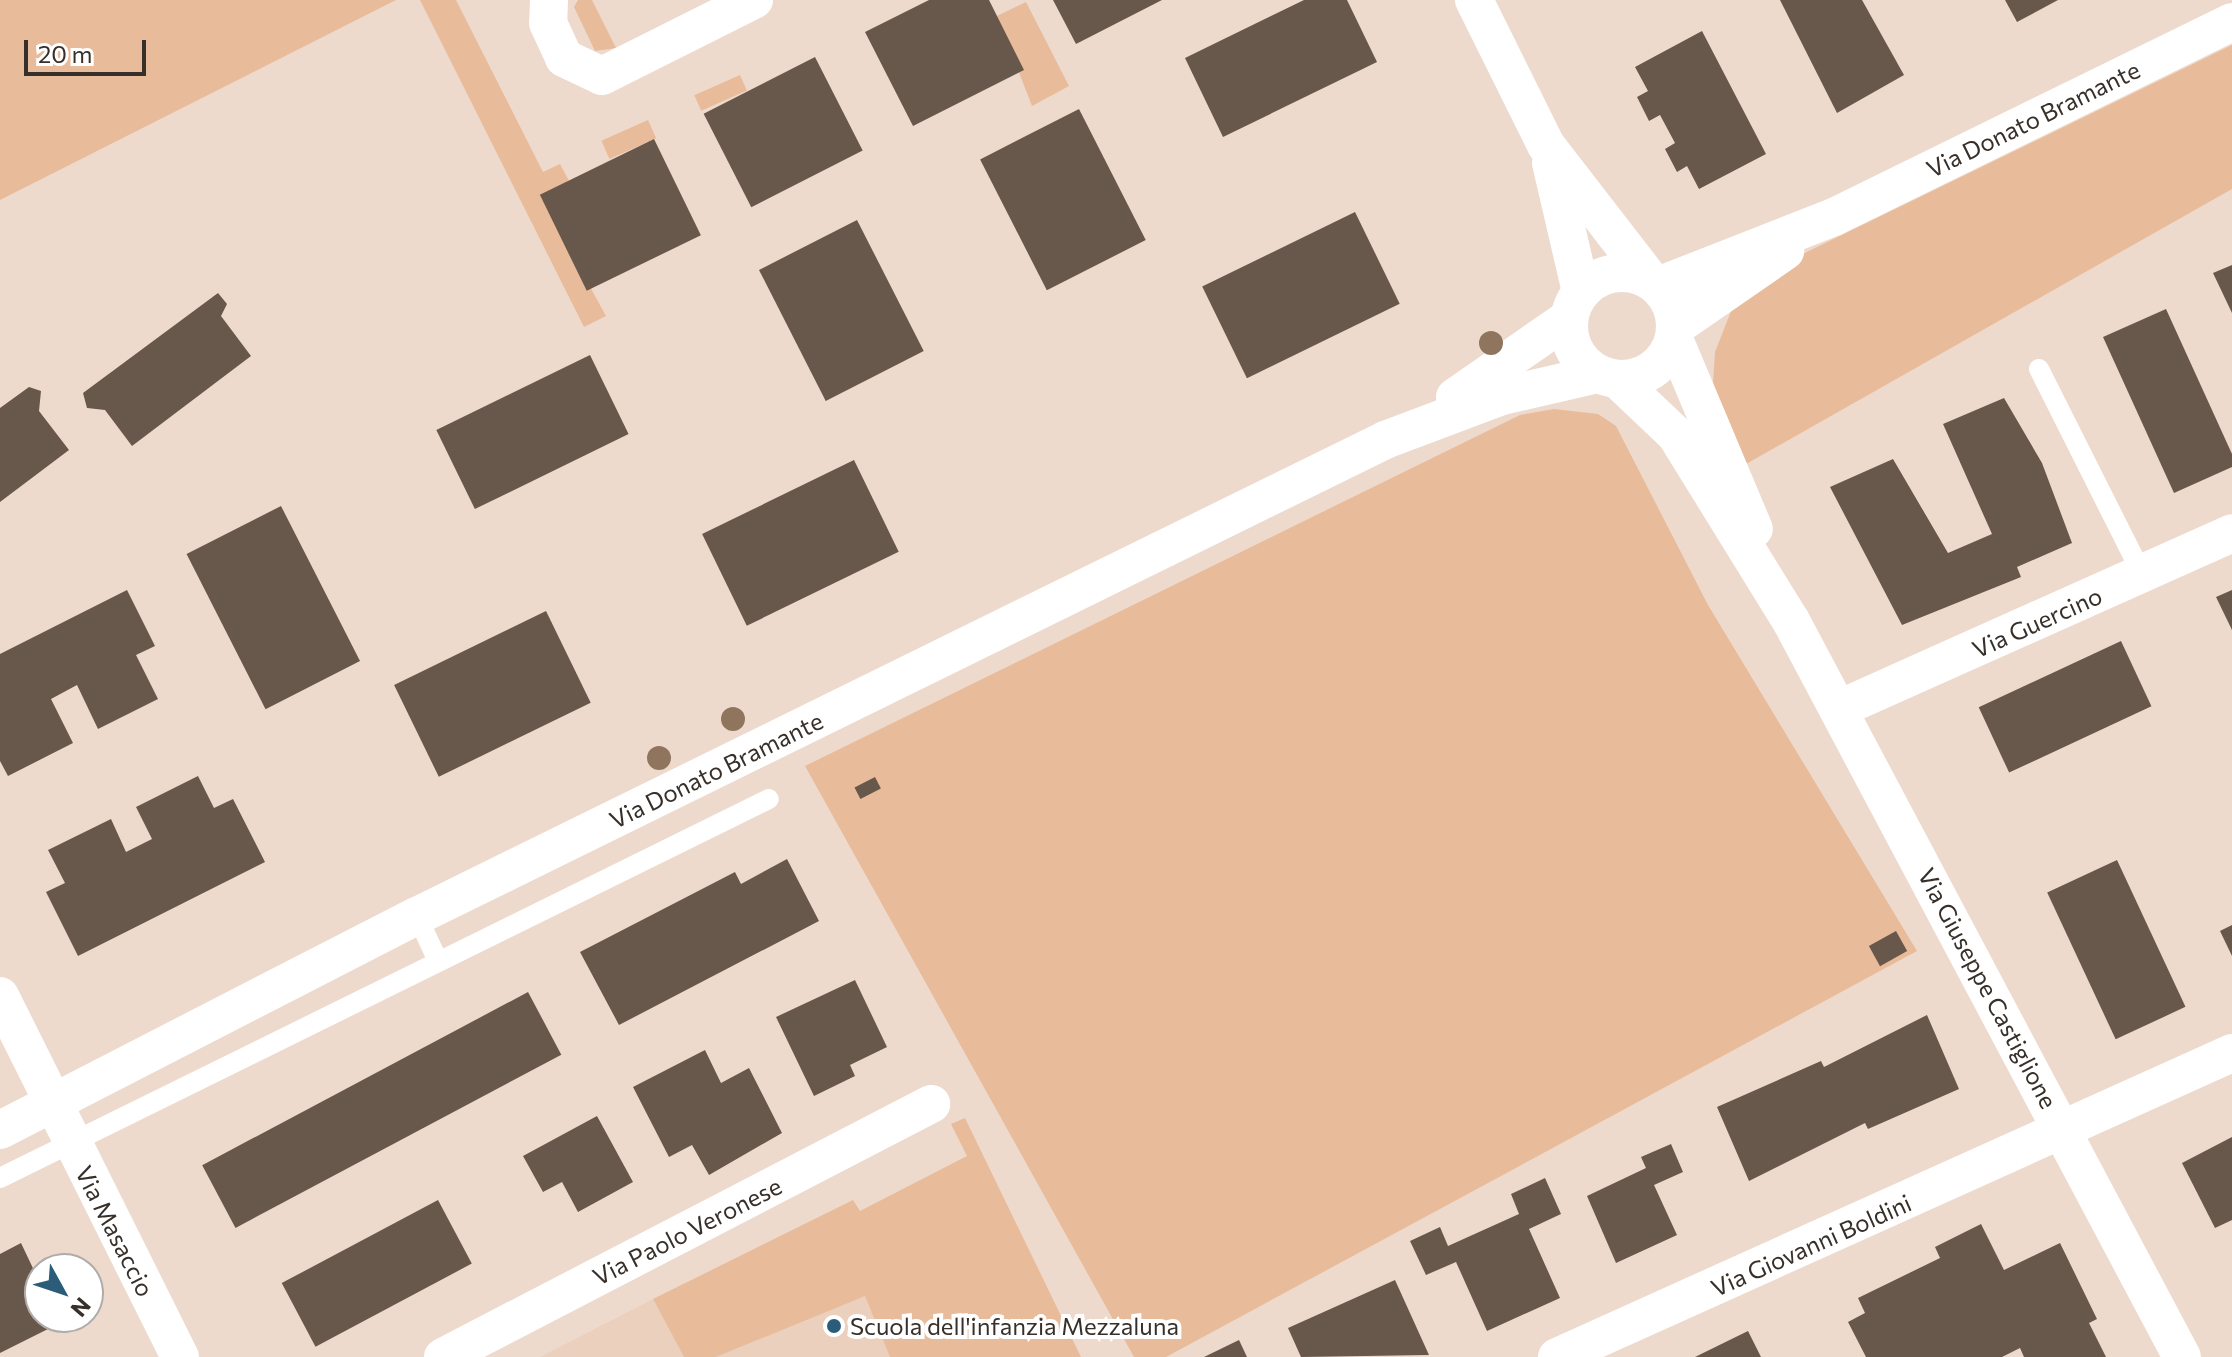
<!DOCTYPE html>
<html>
<head>
<meta charset="utf-8">
<style>
  body { margin:0 }
  #map { position:relative; width:2232px; height:1357px; overflow:hidden; background:#eedacc; font-family:Commissioner,sans-serif }
  div>[style] { position:absolute }
  [style*='--x'] { left:calc(var(--x)*1px); top:calc(var(--y)*1px); width:calc(var(--w)*1px); rotate:calc(var(--a)*1deg) }
  .built>* { inset:0; background:#ebd0bd }
  .green>* { inset:0; background:#e8bb9a; transform-origin:0 0 }
  .building>* { inset:0; background:#68574b; transform-origin:0 0 }
  .service>* { height:20px; margin:-10px; padding:0 10px; transform-origin:10px; border-radius:10px; background:#fff }
  .minor>* { height:38px; margin:-19px; padding:0 19px; transform-origin:19px; border-radius:19px; background:#fff }
  .minor>.ring { margin:-19px; padding:0; box-sizing:content-box; background:none; border:38px solid #fff; border-radius:50% }
  .trees>* { width:24px; height:24px; margin:-12px; border-radius:50%; background:#90755e }
  .dots>* { width:22px; height:22px; translate:-50% -50%; box-sizing:border-box; border:4px solid #fff; border-radius:50% }
  span { translate:-50% -50%; white-space:nowrap; text-align:center; line-height:1.15; -webkit-text-stroke:8px #fff; paint-order:stroke }
  .street-label { font-size:24px; color:#37302a }
  .poi-label { font-size:24px; color:#37302a }
  .left { translate:0 -50%; text-align:left }
  .north { position:absolute; left:24px; top:1253px; width:80px; height:80px; box-sizing:border-box; background:#fff; border:2px solid #afacaa; border-radius:50%; rotate:130deg; font-size:22px; font-weight:700; line-height:32px; text-align:center; color:#37302a }
  .north::after { content:''; display:block; margin:auto; width:28px; height:36px; background:#2b5c7a; clip-path:polygon(50% 0,100% 100%,50% 72%,0 100%) }
  .scale { position:absolute; left:24px; top:40px; width:122px; height:36px; box-sizing:border-box; border:4px solid #37302a; border-top:0; padding-left:10px; font-size:24px; line-height:28px; white-space:nowrap; color:#37302a; -webkit-text-stroke:6px #fff; paint-order:stroke }
</style>
</head>
<body>
<div id="map">
  <div class="built">
    <i style="clip-path:polygon(865px 1295px,890px 1357px,716px 1357px)"></i>
    <i style="clip-path:polygon(653px 1299px,684px 1357px,540px 1357px)"></i>
  </div>
  <div class="green">
    <i style="clip-path:polygon(0 0,396px 0,0 200px)"></i>
    <i style="clip-path:polygon(420px 0,456px 0,543px 172px,560px 164px,569px 181px,541px 197px,606px 316px,584px 327px)"></i>
    <i style="clip-path:polygon(578px 0,592px 0,616px 48px,595px 51px,574px 7px)"></i>
    <i style="clip-path:polygon(1026px 2px,1069px 86px,1032px 106px,997px 16px)"></i>
    <i style="clip-path:polygon(2232px 45px,2232px 189px,1746px 464px,1713px 384px,1715px 352px,1735px 301px,1774px 268px)"></i>
    <i style="left:740px;top:75px;width:17px;height:50px;rotate:66deg"></i>
    <i style="left:648px;top:120px;width:20px;height:51px;rotate:66deg"></i>
    <i style="clip-path:polygon(1554px 409px,1598px 414px,1616px 426px,1708px 605px,1917px 951px,1166px 1357px,1134px 1357px,805px 766px,1520px 415px)"></i>
    <i style="clip-path:polygon(965px 1118px,1081px 1357px,890px 1357px,865px 1296px,716px 1357px,684px 1357px,653px 1299px,853px 1200px,860px 1211px,967px 1156px,951px 1124px)"></i>
  </div>
  <div class="building">
    <i style="clip-path:polygon(929px 0,989px 0,1024px 70px,913px 126px,865px 32px)"></i>
    <i style="clip-path:polygon(1053px 0,1162px 0,1076px 44px)"></i>
    <i style="clip-path:polygon(1304px 0,1347px 0,1377px 62px,1223px 137px,1185px 58px)"></i>
    <i style="clip-path:polygon(1780px 0,1862px 0,1904px 75px,1837px 113px)"></i>
    <i style="clip-path:polygon(2005px 0,2058px 0,2017px 22px)"></i>
    <i style="clip-path:polygon(1702px 31px,1766px 154px,1699px 189px,1687px 166px,1677px 172px,1665px 149px,1675px 143px,1660px 115px,1649px 121px,1637px 97px,1648px 91px,1635px 67px)"></i>
    <i style="left:815px;top:57px;width:105px;height:125px;rotate:63deg"></i>
    <i style="left:1079px;top:109px;width:147px;height:111px;rotate:63deg"></i>
    <i style="left:654px;top:139px;width:107px;height:127px;rotate:64deg"></i>
    <i style="left:1355px;top:212px;width:102px;height:170px;rotate:64deg"></i>
    <i style="left:857px;top:220px;width:147px;height:110px;rotate:63deg"></i>
    <i style="clip-path:polygon(2232px 265px,2232px 313px,2213px 273px)"></i>
    <i style="clip-path:polygon(218px 293px,227px 304px,221px 316px,251px 356px,132px 446px,105px 410px,87px 408px,83px 393px)"></i>
    <i style="clip-path:polygon(2166px 309px,2232px 454px,2232px 467px,2174px 493px,2103px 337px)"></i>
    <i style="left:590px;top:355px;width:88px;height:171px;rotate:64deg"></i>
    <i style="clip-path:polygon(29px 387px,41px 391px,39px 411px,69px 450px,0 502px,0 408px)"></i>
    <i style="clip-path:polygon(2004px 398px,2042px 463px,2072px 543px,2017px 567px,2021px 577px,1902px 625px,1830px 487px,1893px 459px,1948px 553px,1992px 534px,1943px 424px)"></i>
    <i style="left:854px;top:460px;width:102px;height:169px;rotate:64deg"></i>
    <i style="left:281px;top:506px;width:174px;height:106px;rotate:63deg"></i>
    <i style="clip-path:polygon(127px 590px,155px 646px,136px 655px,158px 699px,98px 729px,77px 685px,51px 699px,73px 743px,8px 776px,0 761px,0 654px)"></i>
    <i style="clip-path:polygon(2232px 590px,2232px 630px,2216px 597px)"></i>
    <i style="left:546px;top:611px;width:102px;height:169px;rotate:64deg"></i>
    <i style="left:2121px;top:641px;width:72px;height:157px;rotate:65deg"></i>
    <i style="clip-path:polygon(198px 776px,214px 808px,233px 799px,265px 862px,78px 956px,46px 892px,65px 883px,48px 850px,111px 819px,126px 852px,152px 839px,136px 807px)"></i>
    <i style="left:875px;top:777px;width:13px;height:23px;rotate:63deg"></i>
    <i style="clip-path:polygon(787px 859px,819px 921px,619px 1025px,580px 952px,735px 872px,741px 884px)"></i>
    <i style="left:2117px;top:860px;width:162px;height:77px;rotate:65deg"></i>
    <i style="clip-path:polygon(2232px 925px,2232px 956px,2220px 931px)"></i>
    <i style="left:1896px;top:931px;width:23px;height:31px;rotate:61deg"></i>
    <i style="clip-path:polygon(855px 980px,887px 1047px,850px 1065px,855px 1076px,814px 1096px,776px 1017px)"></i>
    <i style="left:528px;top:992px;width:71px;height:369px;rotate:62deg"></i>
    <i style="clip-path:polygon(1927px 1015px,1959px 1089px,1868px 1129px,1865px 1123px,1749px 1181px,1717px 1107px,1821px 1061px,1824px 1067px)"></i>
    <i style="clip-path:polygon(705px 1050px,721px 1083px,749px 1068px,782px 1133px,709px 1175px,692px 1145px,669px 1157px,633px 1087px)"></i>
    <i style="clip-path:polygon(597px 1116px,633px 1182px,578px 1212px,562px 1182px,543px 1192px,523px 1156px)"></i>
    <i style="clip-path:polygon(2232px 1137px,2232px 1220px,2215px 1228px,2182px 1163px)"></i>
    <i style="clip-path:polygon(1671px 1144px,1683px 1172px,1654px 1185px,1677px 1235px,1616px 1263px,1587px 1196px,1646px 1168px,1641px 1157px)"></i>
    <i style="clip-path:polygon(1545px 1178px,1561px 1214px,1529px 1229px,1560px 1298px,1487px 1331px,1456px 1262px,1426px 1275px,1410px 1241px,1440px 1227px,1448px 1246px,1519px 1214px,1511px 1194px)"></i>
    <i style="left:438px;top:1200px;width:72px;height:177px;rotate:62deg"></i>
    <i style="clip-path:polygon(1981px 1224px,2004px 1270px,2060px 1243px,2097px 1319px,2089px 1323px,2106px 1357px,2024px 1357px,2020px 1348px,2002px 1357px,1866px 1357px,1848px 1322px,1865px 1313px,1858px 1298px,1940px 1258px,1935px 1247px)"></i>
    <i style="clip-path:polygon(21px 1243px,40px 1283px,40px 1317px,60px 1323px,0 1353px,0 1254px)"></i>
    <i style="clip-path:polygon(1395px 1280px,1429px 1355px,1301px 1357px,1288px 1328px)"></i>
    <i style="clip-path:polygon(1748px 1331px,1761px 1357px,1695px 1357px)"></i>
    <i style="clip-path:polygon(1239px 1340px,1247px 1357px,1204px 1357px)"></i>
  </div>
  <div class="service">
    <i style="--x:2039;--y:369;--w:229;--a:63.3"></i>
    <i style="--x:417;--y:916;--w:50;--a:65"></i>
    <i style="--x:0;--y:1178;--w:857;--a:-26.24"></i>
  </div>
  <div class="minor">
    <i style="--x:549;--y:0;--w:23;--a:92"></i>
    <i style="--x:548;--y:23;--w:38;--a:65"></i>
    <i style="--x:564;--y:58;--w:42;--a:25.3"></i>
    <i style="--x:602;--y:76;--w:170;--a:-26.6"></i>
    <i style="--x:1474;--y:0;--w:162;--a:63.6"></i>
    <i style="--x:1546;--y:145;--w:172;--a:52.3"></i>
    <i style="--x:1551;--y:163;--w:132;--a:76.9"></i>
    <i class="ring" style="left:1569px;top:273px;width:68px;height:68px"></i>
    <i style="--x:1658;--y:286;--w:189;--a:-21.4"></i>
    <i style="--x:1834;--y:217;--w:443;--a:-26.1"></i>
    <i style="--x:1675;--y:327;--w:134;--a:-34.6"></i>
    <i style="--x:1674;--y:339;--w:206;--a:67.2"></i>
    <i style="--x:1618;--y:380;--w:80;--a:43.5"></i>
    <i style="--x:1676;--y:435;--w:219;--a:58.3"></i>
    <i style="--x:1791;--y:621;--w:833;--a:62.02"></i>
    <i style="--x:1455;--y:397;--w:139;--a:-34.7"></i>
    <i style="--x:1841;--y:708;--w:428;--a:-24.1"></i>
    <i style="--x:0;--y:996;--w:403;--a:63.5"></i>
    <i style="--x:0;--y:1130;--w:469;--a:-27.2"></i>
    <i style="--x:417;--y:916;--w:1079;--a:-26.18"></i>
    <i style="--x:1385;--y:440;--w:125;--a:-20.6"></i>
    <i style="--x:1502;--y:396;--w:98;--a:-13"></i>
    <i style="--x:443;--y:1357;--w:550;--a:-27.4"></i>
    <i style="--x:1557;--y:1357;--w:740;--a:-24.25"></i>
  </div>
  <div class="trees">
    <i style="left:1491px;top:343px"></i>
    <i style="left:733px;top:719px"></i>
    <i style="left:659px;top:758px"></i>
  </div>
  <div class="dots">
    <i style="left:834px;top:1326px;background:#2b5c7a"></i>
  </div>
  <div class="street-label">
    <span style="left:2033px;top:119px;rotate:-26deg">Via Donato Bramante</span>
    <span style="left:2037px;top:622px;rotate:-24deg">Via Guercino</span>
    <span style="left:716px;top:770px;rotate:-26deg">Via Donato Bramante</span>
    <span style="left:1988px;top:988px;rotate:62deg">Via Giuseppe Castiglione</span>
    <span style="left:115px;top:1231px;rotate:63deg">Via Masaccio</span>
    <span style="left:687px;top:1231px;rotate:-27deg">Via Paolo Veronese</span>
    <span style="left:1811px;top:1245px;rotate:-24deg">Via Giovanni Boldini</span>
  </div>
  <div class="poi-label">
    <span class="left" style="left:850px;top:1326px">Scuola dell'infanzia Mezzaluna</span>
  </div>
  <div class="north">N</div>
  <div class="scale">20 m</div>
</div>
</body>
</html>
